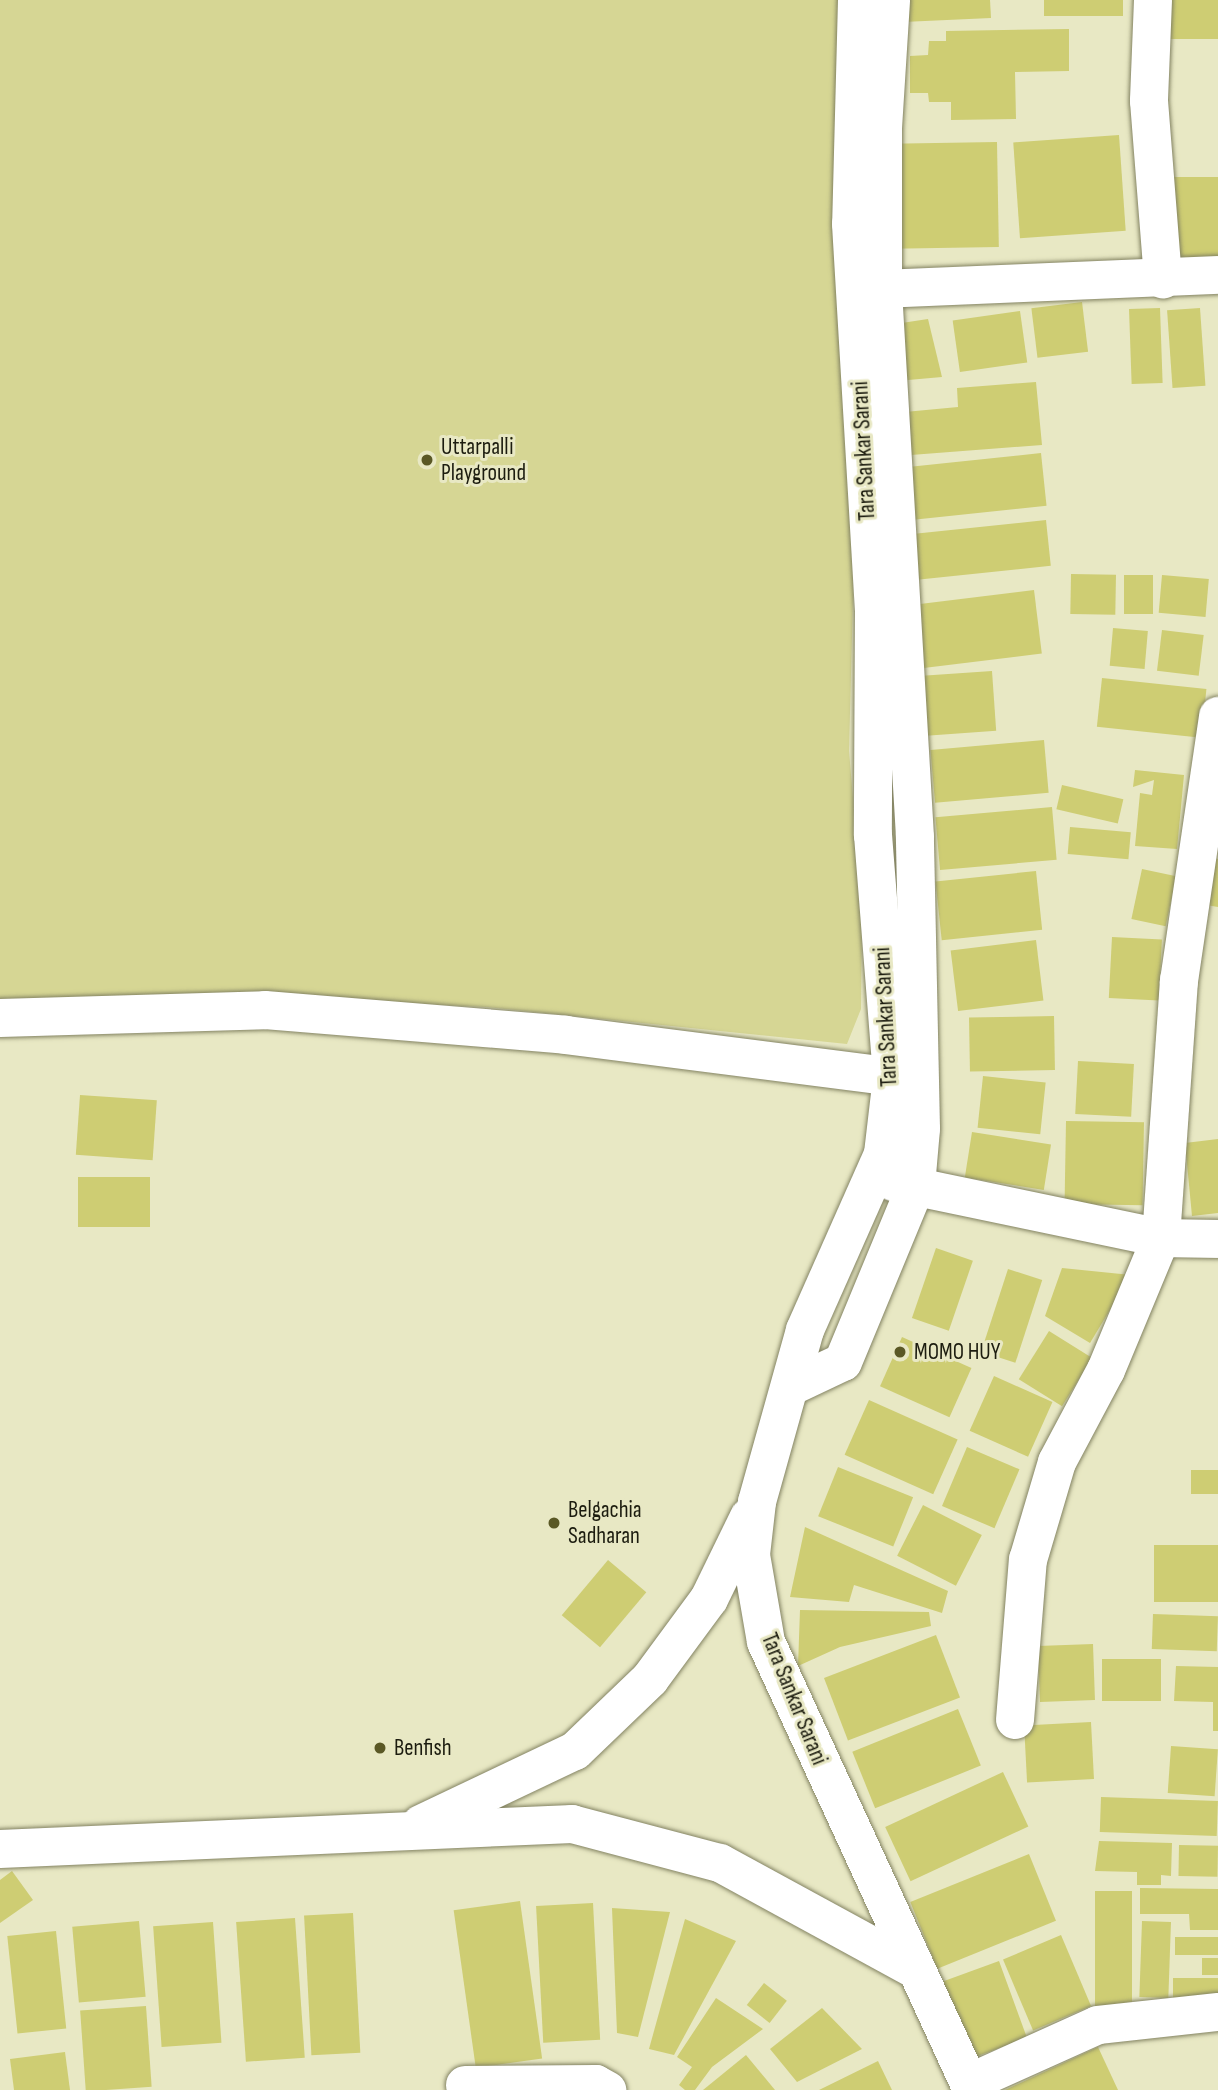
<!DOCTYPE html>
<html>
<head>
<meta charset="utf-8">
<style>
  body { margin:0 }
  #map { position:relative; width:1218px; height:2090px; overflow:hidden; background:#e8e8c4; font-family:"Sofia Sans Condensed",sans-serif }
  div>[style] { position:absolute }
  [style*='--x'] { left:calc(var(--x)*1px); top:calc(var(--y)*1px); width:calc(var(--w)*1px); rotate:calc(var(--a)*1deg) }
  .green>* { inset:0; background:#d6d694 }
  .building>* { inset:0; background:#cecd73; transform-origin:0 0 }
  .roads { filter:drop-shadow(0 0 2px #838362) drop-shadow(0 0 2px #838362) }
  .minor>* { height:38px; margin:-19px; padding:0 19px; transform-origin:19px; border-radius:19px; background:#fff }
  .dots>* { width:19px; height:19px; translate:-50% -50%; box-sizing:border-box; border:4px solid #e8e8c4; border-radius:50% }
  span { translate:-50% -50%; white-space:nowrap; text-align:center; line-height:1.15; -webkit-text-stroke:6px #e8e8c4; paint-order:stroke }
  .poi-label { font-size:23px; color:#1c1c0f }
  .left { translate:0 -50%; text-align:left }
  .street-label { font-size:23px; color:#1c1c0f }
</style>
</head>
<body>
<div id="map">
  <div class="green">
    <i style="clip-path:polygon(0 0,846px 0,859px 367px,849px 751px,862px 905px,861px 1009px,847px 1044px,486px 1007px,244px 996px,0 1003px)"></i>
  </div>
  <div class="building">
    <i style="clip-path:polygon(902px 0,990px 0,991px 18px,903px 22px)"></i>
    <i style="left:1044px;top:0;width:79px;height:16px"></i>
    <i style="left:1160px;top:0;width:58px;height:39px"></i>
    <i style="clip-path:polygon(1069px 29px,1069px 71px,1015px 72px,1016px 119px,951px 120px,951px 102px,929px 102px,928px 93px,910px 93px,910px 56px,928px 55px,929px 41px,946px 41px,946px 31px)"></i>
    <i style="left:1119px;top:135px;width:96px;height:106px;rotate:86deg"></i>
    <i style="left:997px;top:142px;width:105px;height:107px;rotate:89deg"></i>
    <i style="left:1218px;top:177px;width:86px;height:47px;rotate:90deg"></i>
    <i style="left:1082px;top:302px;width:50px;height:51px;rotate:83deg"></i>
    <i style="left:1160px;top:308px;width:75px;height:31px;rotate:88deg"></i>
    <i style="left:1200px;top:308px;width:78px;height:33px;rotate:86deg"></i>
    <i style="left:1020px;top:311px;width:52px;height:68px;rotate:82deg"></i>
    <i style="clip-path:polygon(928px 319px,942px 377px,897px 381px,895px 324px)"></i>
    <i style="clip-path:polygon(1036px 382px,1042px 445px,898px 456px,894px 413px,958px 407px,957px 388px)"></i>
    <i style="left:1041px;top:453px;width:53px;height:136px;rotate:84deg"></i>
    <i style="left:1046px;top:520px;width:46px;height:139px;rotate:84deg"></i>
    <i style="left:1071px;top:574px;width:45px;height:40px;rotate:1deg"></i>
    <i style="left:1124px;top:575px;width:29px;height:39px"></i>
    <i style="left:1162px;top:575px;width:47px;height:38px;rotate:5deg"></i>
    <i style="left:1034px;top:590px;width:64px;height:121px;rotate:83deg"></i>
    <i style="left:1113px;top:628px;width:35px;height:38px;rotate:5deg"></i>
    <i style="left:1162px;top:630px;width:42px;height:41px;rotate:7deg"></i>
    <i style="left:992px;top:671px;width:60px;height:77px;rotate:86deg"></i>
    <i style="left:1102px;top:678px;width:105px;height:49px;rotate:6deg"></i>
    <i style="left:1044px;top:740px;width:53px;height:114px;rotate:85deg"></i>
    <i style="clip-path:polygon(1135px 770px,1184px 775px,1177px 849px,1135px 846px,1140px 793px,1152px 795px,1154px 780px,1133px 787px)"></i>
    <i style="left:1062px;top:785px;width:63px;height:25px;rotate:13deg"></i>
    <i style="left:1052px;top:807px;width:53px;height:117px;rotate:85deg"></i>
    <i style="left:1070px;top:827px;width:61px;height:27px;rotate:5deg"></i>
    <i style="clip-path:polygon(1208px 857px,1218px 859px,1218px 907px,1200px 904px)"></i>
    <i style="left:1142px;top:869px;width:35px;height:51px;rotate:12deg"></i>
    <i style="left:1036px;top:871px;width:59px;height:101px;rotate:84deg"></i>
    <i style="left:1112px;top:937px;width:50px;height:61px;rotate:3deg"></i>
    <i style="left:1036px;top:940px;width:61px;height:86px;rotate:83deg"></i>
    <i style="left:1054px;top:1016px;width:54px;height:85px;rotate:89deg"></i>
    <i style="left:1078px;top:1061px;width:56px;height:53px;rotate:3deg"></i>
    <i style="left:983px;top:1076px;width:63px;height:52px;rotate:6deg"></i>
    <i style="left:80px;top:1095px;width:77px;height:60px;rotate:4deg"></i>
    <i style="left:1066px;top:1121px;width:78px;height:83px;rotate:1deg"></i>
    <i style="left:972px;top:1132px;width:80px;height:46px;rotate:9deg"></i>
    <i style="clip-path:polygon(1218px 1139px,1218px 1213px,1192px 1216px,1185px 1143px)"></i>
    <i style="left:78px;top:1177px;width:72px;height:50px"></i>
    <i style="left:936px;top:1248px;width:39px;height:74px;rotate:19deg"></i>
    <i style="clip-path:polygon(1062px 1268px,1131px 1275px,1090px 1343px,1045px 1316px)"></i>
    <i style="left:1008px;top:1269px;width:36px;height:87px;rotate:18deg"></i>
    <i style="left:1049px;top:1331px;width:51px;height:57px;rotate:32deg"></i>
    <i style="left:902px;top:1337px;width:76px;height:54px;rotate:24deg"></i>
    <i style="left:994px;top:1376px;width:64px;height:60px;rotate:24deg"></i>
    <i style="left:869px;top:1400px;width:97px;height:60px;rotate:24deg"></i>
    <i style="left:967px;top:1447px;width:57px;height:64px;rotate:23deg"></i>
    <i style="left:838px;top:1467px;width:81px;height:53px;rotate:22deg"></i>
    <i style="left:1191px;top:1470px;width:27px;height:24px"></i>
    <i style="left:923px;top:1505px;width:66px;height:57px;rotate:27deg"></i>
    <i style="clip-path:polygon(805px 1527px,948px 1591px,942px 1613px,854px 1585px,849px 1602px,790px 1597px)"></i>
    <i style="left:1218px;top:1545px;width:57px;height:64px;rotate:90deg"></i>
    <i style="left:608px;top:1560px;width:50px;height:72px;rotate:40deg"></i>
    <i style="clip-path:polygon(800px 1610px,929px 1612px,931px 1626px,840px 1647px,798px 1666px)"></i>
    <i style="left:1153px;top:1614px;width:65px;height:35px;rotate:2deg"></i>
    <i style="left:936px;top:1635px;width:67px;height:120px;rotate:69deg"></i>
    <i style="left:1093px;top:1644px;width:56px;height:55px;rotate:88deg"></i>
    <i style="left:1161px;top:1659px;width:42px;height:59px;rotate:90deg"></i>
    <i style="clip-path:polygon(1176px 1666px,1218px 1667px,1218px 1731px,1213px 1731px,1213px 1702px,1174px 1701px)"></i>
    <i style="left:958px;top:1709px;width:61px;height:114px;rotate:68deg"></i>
    <i style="left:1091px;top:1722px;width:57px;height:67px;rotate:87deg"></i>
    <i style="left:1171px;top:1746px;width:47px;height:47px;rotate:4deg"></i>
    <i style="left:1003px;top:1772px;width:60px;height:130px;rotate:65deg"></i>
    <i style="left:1101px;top:1797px;width:117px;height:35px;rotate:2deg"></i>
    <i style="clip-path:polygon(1099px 1841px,1172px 1843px,1171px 1876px,1161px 1875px,1161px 1885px,1137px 1885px,1137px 1872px,1095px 1871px)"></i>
    <i style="left:1179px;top:1845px;width:39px;height:31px;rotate:1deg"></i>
    <i style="left:1029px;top:1854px;width:72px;height:128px;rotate:68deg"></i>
    <i style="clip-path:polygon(12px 1871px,33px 1900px,0 1923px,0 1880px)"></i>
    <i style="clip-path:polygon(1140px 1888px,1218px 1889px,1218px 1930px,1190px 1930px,1189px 1914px,1140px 1914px)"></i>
    <i style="left:1095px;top:1891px;width:37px;height:123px"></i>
    <i style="left:520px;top:1901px;width:159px;height:67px;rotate:82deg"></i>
    <i style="left:593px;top:1903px;width:137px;height:57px;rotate:87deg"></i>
    <i style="clip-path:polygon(612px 1908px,670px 1912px,638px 2037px,617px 2033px)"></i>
    <i style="left:353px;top:1913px;width:140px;height:49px;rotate:87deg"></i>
    <i style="left:295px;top:1918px;width:140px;height:59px;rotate:86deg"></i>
    <i style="clip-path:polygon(685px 1919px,736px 1941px,674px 2055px,649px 2049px)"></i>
    <i style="left:139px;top:1921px;width:76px;height:67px;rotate:85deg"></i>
    <i style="left:1142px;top:1921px;width:29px;height:76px;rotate:2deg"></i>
    <i style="left:213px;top:1922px;width:121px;height:60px;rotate:86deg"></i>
    <i style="left:56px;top:1931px;width:98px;height:49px;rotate:84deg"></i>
    <i style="left:1061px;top:1935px;width:77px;height:63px;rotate:67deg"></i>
    <i style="left:1175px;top:1937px;width:43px;height:18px"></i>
    <i style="left:1202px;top:1958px;width:16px;height:17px"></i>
    <i style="left:999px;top:1961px;width:82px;height:62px;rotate:70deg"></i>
    <i style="left:1173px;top:1978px;width:45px;height:23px"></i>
    <i style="left:764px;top:1983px;width:29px;height:28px;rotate:38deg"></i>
    <i style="clip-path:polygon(716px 1998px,763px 2029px,712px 2067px,695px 2090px,685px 2090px,679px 2085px,692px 2067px,677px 2057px)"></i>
    <i style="left:146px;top:2006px;width:81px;height:66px;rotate:86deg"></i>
    <i style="clip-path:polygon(822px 2008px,862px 2049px,797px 2082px,770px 2049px)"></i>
    <i style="clip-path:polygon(1098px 2047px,1118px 2090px,1005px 2090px)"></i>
    <i style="clip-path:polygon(65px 2052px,70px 2090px,14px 2090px,10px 2059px)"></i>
    <i style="clip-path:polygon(746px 2055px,775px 2090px,703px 2090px)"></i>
    <i style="clip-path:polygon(878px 2061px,892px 2090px,819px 2090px)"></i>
  </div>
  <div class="roads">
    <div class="minor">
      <i style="--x:857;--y:0;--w:224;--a:91.5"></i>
      <i style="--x:851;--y:224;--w:386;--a:86.6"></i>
      <i style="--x:874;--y:609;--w:226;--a:90.3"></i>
      <i style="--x:873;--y:835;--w:243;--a:85.5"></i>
      <i style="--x:892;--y:1077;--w:78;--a:96.7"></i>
      <i style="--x:883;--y:1154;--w:193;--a:113.9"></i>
      <i style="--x:805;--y:1330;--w:179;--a:105.6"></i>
      <i style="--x:757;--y:1502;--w:53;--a:96.5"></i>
      <i style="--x:751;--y:1555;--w:88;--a:80.2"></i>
      <i style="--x:766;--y:1642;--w:493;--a:65.3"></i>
      <i style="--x:1153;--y:0;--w:101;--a:92.3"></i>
      <i style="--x:1149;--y:101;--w:179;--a:85.5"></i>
      <i style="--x:858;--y:290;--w:360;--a:-2.4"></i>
      <i style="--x:0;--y:1018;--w:265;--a:-1.7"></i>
      <i style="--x:265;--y:1010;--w:302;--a:4.7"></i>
      <i style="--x:566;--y:1035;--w:329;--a:7.3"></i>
      <i style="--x:893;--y:1182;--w:274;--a:11.8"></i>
      <i style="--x:1161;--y:1238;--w:258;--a:-86"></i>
      <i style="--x:1179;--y:981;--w:268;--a:-81.6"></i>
      <i style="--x:792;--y:1386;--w:56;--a:-25.2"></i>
      <i style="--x:843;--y:1362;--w:191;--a:-67.5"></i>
      <i style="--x:916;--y:1186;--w:57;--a:-85"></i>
      <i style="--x:921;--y:1129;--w:292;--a:-91.2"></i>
      <i style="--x:915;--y:837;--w:548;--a:-93.35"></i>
      <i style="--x:883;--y:290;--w:162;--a:-90"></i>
      <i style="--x:883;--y:128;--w:128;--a:-86.4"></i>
      <i style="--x:1015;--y:1720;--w:161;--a:-85.4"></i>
      <i style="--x:1028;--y:1560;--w:102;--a:-73.5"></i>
      <i style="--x:1057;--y:1462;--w:104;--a:-62"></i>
      <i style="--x:1106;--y:1370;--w:143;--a:-67.4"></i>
      <i style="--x:1161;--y:1238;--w:57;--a:1"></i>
      <i style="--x:421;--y:1824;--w:170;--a:-25.4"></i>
      <i style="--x:575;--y:1751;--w:104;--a:-43.8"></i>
      <i style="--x:650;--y:1679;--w:99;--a:-53.6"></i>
      <i style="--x:709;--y:1599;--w:91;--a:-64"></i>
      <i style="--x:0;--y:1849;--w:573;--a:-2.5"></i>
      <i style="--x:572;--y:1824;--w:153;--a:14.8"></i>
      <i style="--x:720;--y:1863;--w:217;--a:28.6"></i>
      <i style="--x:969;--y:2083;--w:141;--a:-24.2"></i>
      <i style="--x:1098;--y:2025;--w:121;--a:-6.2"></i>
      <i style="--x:465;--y:2085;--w:131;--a:-0.4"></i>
      <i style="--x:596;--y:2084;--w:13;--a:29"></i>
    </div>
  </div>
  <div class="dots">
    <i style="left:427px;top:460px;background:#5a5825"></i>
    <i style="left:900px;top:1352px;background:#5a5825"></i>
    <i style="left:554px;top:1523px;background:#5a5825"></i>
    <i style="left:380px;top:1748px;background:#5a5825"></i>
  </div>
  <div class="poi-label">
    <span class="left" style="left:441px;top:460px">Uttarpalli<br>Playground</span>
    <span class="left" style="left:914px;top:1352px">MOMO HUY</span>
    <span class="left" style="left:568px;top:1523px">Belgachia<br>Sadharan</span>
    <span class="left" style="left:394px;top:1748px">Benfish</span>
  </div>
  <div class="street-label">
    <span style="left:864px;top:451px;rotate:-93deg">Tara Sankar Sarani</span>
    <span style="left:886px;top:1017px;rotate:-93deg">Tara Sankar Sarani</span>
    <span style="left:794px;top:1699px;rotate:68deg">Tara Sankar Sarani</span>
  </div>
</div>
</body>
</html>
